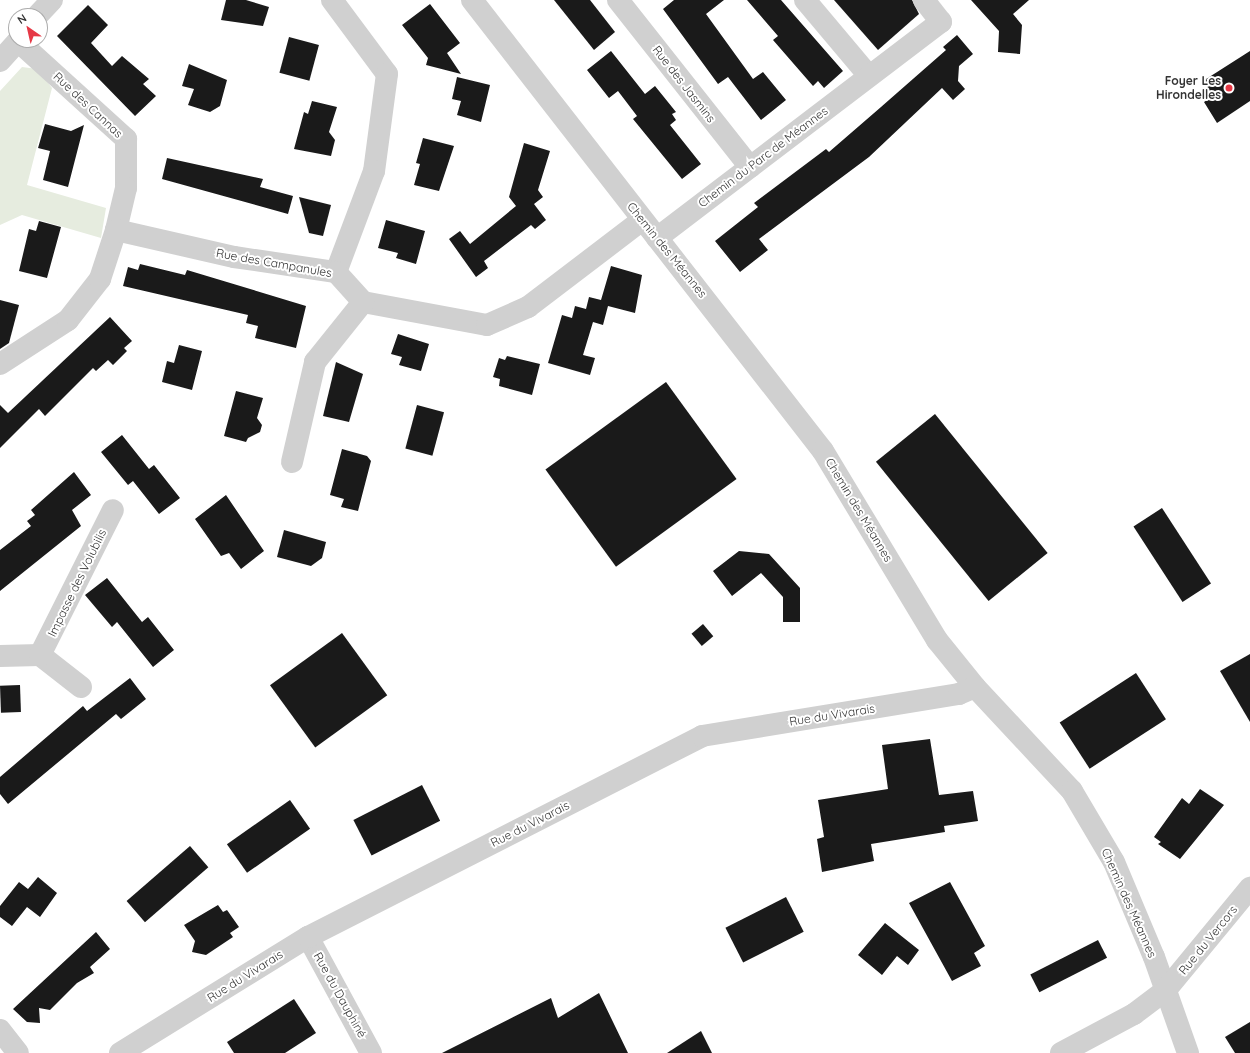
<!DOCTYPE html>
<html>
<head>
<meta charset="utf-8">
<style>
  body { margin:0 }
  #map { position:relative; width:1250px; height:1053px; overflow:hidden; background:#fff; font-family:Quicksand,sans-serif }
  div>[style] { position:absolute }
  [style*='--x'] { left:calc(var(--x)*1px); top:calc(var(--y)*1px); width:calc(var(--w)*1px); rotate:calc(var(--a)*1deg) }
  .green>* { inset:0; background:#e6ecdf }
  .building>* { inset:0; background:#1a1a1a; transform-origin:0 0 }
  .minor>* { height:22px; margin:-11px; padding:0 11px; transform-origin:11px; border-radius:11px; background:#d0d0d0 }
  .dots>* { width:11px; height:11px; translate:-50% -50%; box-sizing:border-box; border:2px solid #fff; border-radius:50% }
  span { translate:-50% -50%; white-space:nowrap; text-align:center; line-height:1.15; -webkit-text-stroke:4px #fff; paint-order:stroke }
  .poi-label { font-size:12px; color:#333; font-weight:700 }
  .right { translate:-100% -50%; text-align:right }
  .street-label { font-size:12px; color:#333 }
  .north { position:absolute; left:8px; top:8px; width:40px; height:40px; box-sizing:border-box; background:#fff; border:1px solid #adadad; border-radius:50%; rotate:326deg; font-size:11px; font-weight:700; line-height:16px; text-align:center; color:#333 }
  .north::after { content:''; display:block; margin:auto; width:14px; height:18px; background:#e63946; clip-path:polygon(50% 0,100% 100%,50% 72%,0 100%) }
</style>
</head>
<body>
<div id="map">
  <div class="green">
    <i style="clip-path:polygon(22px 67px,37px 69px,52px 88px,27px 185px,106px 208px,101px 238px,22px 215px,0 225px,0 91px)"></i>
  </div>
  <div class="building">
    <i style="clip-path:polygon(226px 0,246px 0,269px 7px,263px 26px,221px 20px)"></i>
    <i style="clip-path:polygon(554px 0,590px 0,615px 32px,594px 50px)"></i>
    <i style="clip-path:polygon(674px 0,724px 0,706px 14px,753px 79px,763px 72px,786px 100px,761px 120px,728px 77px,718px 84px,663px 9px)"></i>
    <i style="clip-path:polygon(747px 0,781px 0,843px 71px,824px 88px,818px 81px,813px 86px,773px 40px,778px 36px)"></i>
    <i style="clip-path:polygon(834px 0,912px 0,919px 14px,878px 50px)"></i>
    <i style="clip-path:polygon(971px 0,1029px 0,1013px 14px,1022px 25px,1020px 54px,998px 52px,999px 31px)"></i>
    <i style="clip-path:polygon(430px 4px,460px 43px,447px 53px,461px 74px,426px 65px,428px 58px,402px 25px)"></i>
    <i style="clip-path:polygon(88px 5px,108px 25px,91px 43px,112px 66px,122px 56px,149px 79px,143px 84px,156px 96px,135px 116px,57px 36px)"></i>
    <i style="clip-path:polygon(957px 35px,973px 54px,959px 66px,958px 81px,965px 89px,953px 100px,942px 88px,869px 157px,759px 239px,768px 250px,740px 272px,715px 241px,758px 207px,754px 203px,826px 149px,829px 152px,881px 107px,946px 50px,943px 47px)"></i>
    <i style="left:289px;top:37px;width:31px;height:37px;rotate:15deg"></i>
    <i style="clip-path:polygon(611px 51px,645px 94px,655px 86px,676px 112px,672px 114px,676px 120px,670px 125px,701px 164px,682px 179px,633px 119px,637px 116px,618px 91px,609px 98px,587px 70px)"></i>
    <i style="clip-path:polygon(1250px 51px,1250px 101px,1217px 123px,1204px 102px,1213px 96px,1203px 81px)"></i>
    <i style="clip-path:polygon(189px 64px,227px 80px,220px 106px,210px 112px,188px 105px,194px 89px,182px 86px)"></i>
    <i style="clip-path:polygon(457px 77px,490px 85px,481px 122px,457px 115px,461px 101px,452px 99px)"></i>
    <i style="clip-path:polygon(312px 101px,337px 107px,329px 132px,335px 140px,331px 156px,294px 149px,304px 112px,308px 114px)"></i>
    <i style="clip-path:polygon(45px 124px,71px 131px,84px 125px,68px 187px,43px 180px,50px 151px,38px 148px)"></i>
    <i style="clip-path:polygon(423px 138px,454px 146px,439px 191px,414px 185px,420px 164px,416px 163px)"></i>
    <i style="clip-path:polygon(524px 143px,550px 151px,538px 190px,543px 197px,534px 204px,546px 220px,535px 229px,531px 225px,484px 261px,488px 268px,476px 277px,449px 239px,460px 231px,470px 244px,516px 206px,509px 197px)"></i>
    <i style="clip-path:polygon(167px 158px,263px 179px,260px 187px,293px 196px,288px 214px,162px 179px)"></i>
    <i style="clip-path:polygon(299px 197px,331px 205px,323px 236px,309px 233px)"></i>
    <i style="clip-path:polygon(386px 220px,425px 231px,416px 264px,396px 258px,398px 253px,378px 248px)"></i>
    <i style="clip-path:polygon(39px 221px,61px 227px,47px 278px,19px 271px,29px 229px,36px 231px)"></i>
    <i style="clip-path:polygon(140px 264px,185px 275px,187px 270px,306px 306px,296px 348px,255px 338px,258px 326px,246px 323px,248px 315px,123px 286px,128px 267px,138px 270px)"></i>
    <i style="clip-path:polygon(611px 266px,642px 275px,635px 313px,608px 306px,603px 325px,593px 322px,583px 355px,595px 358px,590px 375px,548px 363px,562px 315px,572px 318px,575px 306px,586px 309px,589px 297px,601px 300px)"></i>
    <i style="clip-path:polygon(0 300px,19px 305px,9px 343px,0 349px)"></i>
    <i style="clip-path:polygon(110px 317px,132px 341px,124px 348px,127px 351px,113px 365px,108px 360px,96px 371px,93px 368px,45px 416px,39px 409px,0 448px,0 405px,8px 413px)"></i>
    <i style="clip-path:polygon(398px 334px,429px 344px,421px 371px,399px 365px,402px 357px,391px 354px)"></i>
    <i style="clip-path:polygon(179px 345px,202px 351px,192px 390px,162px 382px,167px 361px,174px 363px)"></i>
    <i style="clip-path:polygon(507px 356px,540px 364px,532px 395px,499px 386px,500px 379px,493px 377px,499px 358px,505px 360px)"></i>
    <i style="clip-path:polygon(336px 362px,363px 374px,349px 422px,323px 416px)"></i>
    <i style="left:666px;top:382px;width:120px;height:149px;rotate:54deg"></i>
    <i style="clip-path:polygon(236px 391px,263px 398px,257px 418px,262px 425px,260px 432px,248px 438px,246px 442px,224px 436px)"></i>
    <i style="left:417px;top:405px;width:28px;height:45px;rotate:15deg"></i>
    <i style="left:935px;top:414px;width:179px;height:76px;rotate:51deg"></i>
    <i style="clip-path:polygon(122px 435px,149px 469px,154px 465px,180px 498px,159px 514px,133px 481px,128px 485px,101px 452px)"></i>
    <i style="clip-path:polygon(342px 449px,367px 456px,371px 461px,358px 511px,341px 507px,344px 499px,330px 495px)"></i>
    <i style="clip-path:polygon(74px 472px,91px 495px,72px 510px,81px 526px,0 591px,0 550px,31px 526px,27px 521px,35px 515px,31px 510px)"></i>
    <i style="clip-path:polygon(226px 495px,264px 551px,241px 569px,229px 553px,221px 556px,195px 519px)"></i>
    <i style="left:1162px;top:508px;width:90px;height:34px;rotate:57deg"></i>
    <i style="clip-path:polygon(284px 530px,326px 542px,322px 558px,311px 566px,277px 557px)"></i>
    <i style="clip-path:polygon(739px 551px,769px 554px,800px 588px,800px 622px,783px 622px,783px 597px,761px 573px,732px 596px,713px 571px)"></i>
    <i style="clip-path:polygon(107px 578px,142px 622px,148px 617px,174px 650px,153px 667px,117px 622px,112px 627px,85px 595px)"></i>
    <i style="left:703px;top:624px;width:16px;height:15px;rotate:50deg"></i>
    <i style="left:342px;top:633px;width:77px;height:89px;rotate:54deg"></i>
    <i style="clip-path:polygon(1250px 654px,1250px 722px,1220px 671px)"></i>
    <i style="left:1136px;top:673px;width:55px;height:91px;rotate:57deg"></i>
    <i style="clip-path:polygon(130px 678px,146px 699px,121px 719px,116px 714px,8px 804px,0 794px,0 777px,83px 706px,87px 711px)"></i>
    <i style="left:20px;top:685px;width:27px;height:20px;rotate:88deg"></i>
    <i style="clip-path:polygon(930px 739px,939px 795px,973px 791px,978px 821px,944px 826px,945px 832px,871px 844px,874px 861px,822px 872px,817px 839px,824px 837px,818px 800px,888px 789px,882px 745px)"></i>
    <i style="left:422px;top:785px;width:40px;height:77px;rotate:63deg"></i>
    <i style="clip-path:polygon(1200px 789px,1224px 805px,1180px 859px,1158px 844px,1161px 842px,1154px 837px,1182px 798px,1189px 804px)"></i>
    <i style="left:290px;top:800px;width:35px;height:77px;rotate:55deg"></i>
    <i style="left:190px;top:846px;width:28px;height:84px;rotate:49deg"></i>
    <i style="clip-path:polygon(38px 877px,57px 893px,40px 917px,27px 907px,12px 926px,0 917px,0 906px,19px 882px,28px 889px)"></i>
    <i style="clip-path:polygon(950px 882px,985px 946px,974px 953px,981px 966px,952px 981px,909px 903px)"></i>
    <i style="left:786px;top:897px;width:39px;height:68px;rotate:63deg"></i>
    <i style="clip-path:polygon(218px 905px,223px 912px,227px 910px,239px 927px,230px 933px,233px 937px,206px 955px,192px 952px,195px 941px,184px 925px)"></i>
    <i style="clip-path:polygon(885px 923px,919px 950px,908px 965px,897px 956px,882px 975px,858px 955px)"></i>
    <i style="clip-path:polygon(96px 932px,110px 949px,90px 967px,94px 973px,77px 983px,50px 1010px,39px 1008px,40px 1023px,27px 1022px,13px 1009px)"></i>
    <i style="left:1098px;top:940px;width:20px;height:76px;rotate:63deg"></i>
    <i style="clip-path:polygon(599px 993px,628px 1053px,442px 1053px,551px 998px,558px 1018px)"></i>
    <i style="clip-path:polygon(294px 999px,316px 1033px,285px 1053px,234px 1053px,227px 1042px)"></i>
    <i style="clip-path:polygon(1250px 1022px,1250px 1053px,1235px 1053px,1225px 1037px)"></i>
    <i style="clip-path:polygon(701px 1031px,712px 1053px,667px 1053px)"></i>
  </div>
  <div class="minor">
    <i style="--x:332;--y:0;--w:92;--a:53.4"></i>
    <i style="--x:387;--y:74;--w:98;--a:97.6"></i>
    <i style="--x:374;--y:171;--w:108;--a:110.6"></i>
    <i style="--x:472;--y:0;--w:571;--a:52.11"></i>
    <i style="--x:823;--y:451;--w:221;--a:58.9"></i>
    <i style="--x:937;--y:640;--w:60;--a:51"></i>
    <i style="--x:975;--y:687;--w:142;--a:47"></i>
    <i style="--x:1072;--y:791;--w:82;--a:59.4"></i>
    <i style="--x:1114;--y:862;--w:103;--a:67.2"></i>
    <i style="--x:1154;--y:957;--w:102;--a:70.5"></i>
    <i style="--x:618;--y:0;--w:213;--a:51.7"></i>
    <i style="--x:805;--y:0;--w:99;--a:49.9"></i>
    <i style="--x:37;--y:16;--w:22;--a:-47"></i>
    <i style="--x:18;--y:41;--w:146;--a:42.2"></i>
    <i style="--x:126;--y:139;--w:49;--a:90"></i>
    <i style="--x:126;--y:188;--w:43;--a:103.4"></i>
    <i style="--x:0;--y:61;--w:28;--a:-48"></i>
    <i style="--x:657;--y:238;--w:357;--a:-37.3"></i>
    <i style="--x:941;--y:22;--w:28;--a:-128"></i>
    <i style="--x:0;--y:364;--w:81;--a:-32.9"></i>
    <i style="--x:68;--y:320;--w:52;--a:-52"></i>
    <i style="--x:100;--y:279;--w:52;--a:-71.9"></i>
    <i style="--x:116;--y:230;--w:121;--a:12.9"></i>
    <i style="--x:234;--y:257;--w:103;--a:8.4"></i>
    <i style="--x:336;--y:272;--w:40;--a:48"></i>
    <i style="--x:363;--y:302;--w:126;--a:10.5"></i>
    <i style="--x:487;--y:325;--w:45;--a:-23.7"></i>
    <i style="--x:528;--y:307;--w:143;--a:-37.3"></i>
    <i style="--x:292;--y:462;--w:103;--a:-77"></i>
    <i style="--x:315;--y:362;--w:77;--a:-51.3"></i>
    <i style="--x:40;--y:655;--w:52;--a:38"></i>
    <i style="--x:0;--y:656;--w:40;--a:-1.4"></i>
    <i style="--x:40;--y:655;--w:162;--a:-63.3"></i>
    <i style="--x:308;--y:937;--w:132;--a:61.5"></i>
    <i style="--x:0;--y:1030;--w:29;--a:52"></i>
    <i style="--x:120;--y:1053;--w:221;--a:-31.7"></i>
    <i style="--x:308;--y:937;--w:442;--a:-27"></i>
    <i style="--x:702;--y:736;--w:260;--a:-9.3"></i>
    <i style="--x:959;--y:694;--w:17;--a:-24"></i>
    <i style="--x:1061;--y:1053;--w:83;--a:-28.1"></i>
    <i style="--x:1134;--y:1014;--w:39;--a:-37"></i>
    <i style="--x:1165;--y:991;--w:134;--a:-50.5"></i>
  </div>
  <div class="dots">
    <i style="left:1229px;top:88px;background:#e63946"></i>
  </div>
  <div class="poi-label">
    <span class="right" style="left:1221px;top:88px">Foyer Les<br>Hirondelles</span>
  </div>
  <div class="street-label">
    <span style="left:684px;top:84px;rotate:52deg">Rue des Jasmins</span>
    <span style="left:88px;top:105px;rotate:43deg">Rue des Cannas</span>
    <span style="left:763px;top:157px;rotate:-37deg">Chemin du Parc de Méannes</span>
    <span style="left:667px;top:250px;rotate:51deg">Chemin des Méannes</span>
    <span style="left:274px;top:263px;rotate:10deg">Rue des Campanules</span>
    <span style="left:859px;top:510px;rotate:59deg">Chemin des Méannes</span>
    <span style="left:77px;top:583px;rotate:-64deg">Impasse des Volubilis</span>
    <span style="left:832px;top:715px;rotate:-9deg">Rue du Vivarais</span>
    <span style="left:530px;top:824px;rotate:-27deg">Rue du Vivarais</span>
    <span style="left:1129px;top:903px;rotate:66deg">Chemin des Méannes</span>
    <span style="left:1208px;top:940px;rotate:-51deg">Rue du Vercors</span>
    <span style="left:245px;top:976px;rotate:-32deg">Rue du Vivarais</span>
    <span style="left:340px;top:995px;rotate:61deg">Rue du Dauphiné</span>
  </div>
  <div class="north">N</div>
</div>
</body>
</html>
